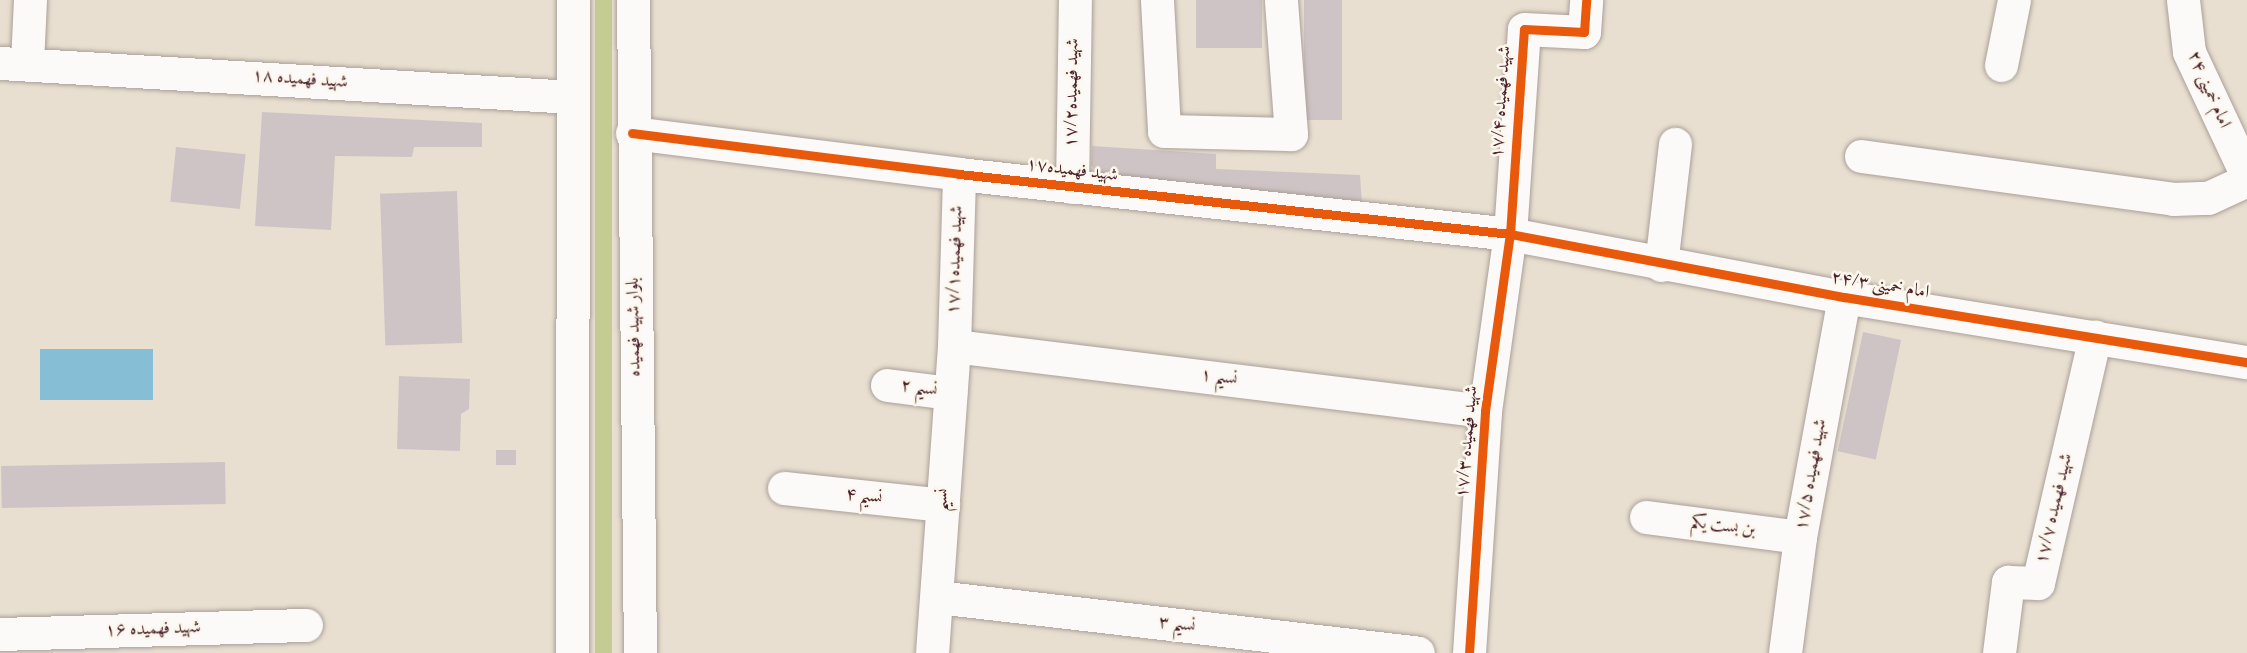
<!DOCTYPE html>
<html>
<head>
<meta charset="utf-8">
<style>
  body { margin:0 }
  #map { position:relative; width:2247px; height:653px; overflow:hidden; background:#e8dfd0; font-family:Vollkorn,Amiri,serif }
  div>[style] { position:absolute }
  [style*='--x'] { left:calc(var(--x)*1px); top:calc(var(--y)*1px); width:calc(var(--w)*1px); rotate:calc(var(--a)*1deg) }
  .green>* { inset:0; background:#c4cc94; transform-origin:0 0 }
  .water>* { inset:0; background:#85bed5; transform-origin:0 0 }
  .building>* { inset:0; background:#cfc4c5; transform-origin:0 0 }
  .roads { filter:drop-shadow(0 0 2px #aba09a) drop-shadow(0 0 2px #aba09a) }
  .minor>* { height:33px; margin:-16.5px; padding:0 16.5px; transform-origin:16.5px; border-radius:16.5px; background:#fcfaf8 }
  .major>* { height:33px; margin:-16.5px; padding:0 16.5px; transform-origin:16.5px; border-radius:16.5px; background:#fcfaf8 }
  .cycleway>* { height:9px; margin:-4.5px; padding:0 4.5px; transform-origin:4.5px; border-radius:4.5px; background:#e8590c }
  span { translate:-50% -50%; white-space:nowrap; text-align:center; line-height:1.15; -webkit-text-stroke:5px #fbf7ec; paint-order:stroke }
  .street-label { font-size:18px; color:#4a1f2b }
</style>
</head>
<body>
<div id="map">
  <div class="green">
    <i style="left:595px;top:0;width:17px;height:653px"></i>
  </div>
  <div class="water">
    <i style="left:40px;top:349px;width:113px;height:51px"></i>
  </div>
  <div class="building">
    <i style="left:1196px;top:0;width:66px;height:48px"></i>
    <i style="left:1304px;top:0;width:38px;height:120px"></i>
    <i style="clip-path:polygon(262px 112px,482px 123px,482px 147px,414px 147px,412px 157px,335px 156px,331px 230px,255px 226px)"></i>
    <i style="clip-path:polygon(1092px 146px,1216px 154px,1216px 169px,1360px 175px,1362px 204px,1102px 180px,1091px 165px)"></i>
    <i style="left:176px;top:147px;width:70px;height:55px;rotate:6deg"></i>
    <i style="left:457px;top:191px;width:152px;height:77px;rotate:88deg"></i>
    <i style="left:1863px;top:332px;width:39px;height:122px;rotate:12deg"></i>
    <i style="clip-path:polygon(399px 376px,470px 379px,469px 409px,461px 414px,460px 451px,397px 449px)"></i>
    <i style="left:496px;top:450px;width:20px;height:15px"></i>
    <i style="left:225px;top:462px;width:42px;height:224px;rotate:89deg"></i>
  </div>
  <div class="roads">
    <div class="minor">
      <i style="--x:1157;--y:0;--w:131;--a:86.9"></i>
      <i style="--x:1164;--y:131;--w:127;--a:1.4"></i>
      <i style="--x:1291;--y:134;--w:134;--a:-94.3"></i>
      <i style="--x:2183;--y:0;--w:52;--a:83.4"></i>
      <i style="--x:2189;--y:52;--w:137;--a:64.9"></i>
      <i style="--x:0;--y:63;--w:573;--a:3.4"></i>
      <i style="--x:27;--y:63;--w:63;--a:-87.3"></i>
      <i style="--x:2001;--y:65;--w:66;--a:-78.7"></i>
      <i style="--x:632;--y:133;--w:330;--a:7.1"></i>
      <i style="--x:959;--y:174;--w:554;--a:6.21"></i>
      <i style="--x:1510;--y:234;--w:340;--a:10.7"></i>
      <i style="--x:1844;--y:297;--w:408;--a:9.2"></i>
      <i style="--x:1861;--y:156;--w:315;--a:7.8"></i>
      <i style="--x:2173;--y:199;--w:35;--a:-2"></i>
      <i style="--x:2208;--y:198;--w:43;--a:-24.8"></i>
      <i style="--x:1072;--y:187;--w:187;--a:-89.1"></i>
      <i style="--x:1661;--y:265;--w:122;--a:-83.4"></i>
      <i style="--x:954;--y:346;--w:535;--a:6.98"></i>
      <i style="--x:887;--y:385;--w:64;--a:7.2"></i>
      <i style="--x:784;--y:488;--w:160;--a:6.1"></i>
      <i style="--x:1646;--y:517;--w:155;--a:7.4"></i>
      <i style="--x:937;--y:597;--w:484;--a:6.6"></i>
      <i style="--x:0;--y:634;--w:306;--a:-1.7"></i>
      <i style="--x:932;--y:653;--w:308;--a:-85.9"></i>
      <i style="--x:954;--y:346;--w:172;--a:-88.3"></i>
      <i style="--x:1469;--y:653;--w:243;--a:-86.2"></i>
      <i style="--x:1485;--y:411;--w:179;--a:-82"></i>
      <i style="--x:1510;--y:234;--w:205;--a:-86.1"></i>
      <i style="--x:1524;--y:29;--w:60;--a:2.9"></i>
      <i style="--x:1584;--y:32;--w:32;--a:-86"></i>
      <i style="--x:1785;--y:653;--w:117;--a:-82.6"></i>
      <i style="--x:1800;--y:537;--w:244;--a:-79.6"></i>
      <i style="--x:1999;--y:653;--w:72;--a:-82.8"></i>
      <i style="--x:2008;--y:582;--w:30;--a:2"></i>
      <i style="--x:2038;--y:583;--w:253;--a:-77"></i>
    </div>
    <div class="major">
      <i style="--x:633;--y:0;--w:653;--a:89.39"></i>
      <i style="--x:572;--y:653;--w:653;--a:-89.91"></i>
    </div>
  </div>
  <div class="cycleway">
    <i style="--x:632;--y:133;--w:330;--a:7.1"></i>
    <i style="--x:959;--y:174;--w:554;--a:6.21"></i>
    <i style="--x:1510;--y:234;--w:340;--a:10.7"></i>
    <i style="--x:1844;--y:297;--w:408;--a:9.2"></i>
    <i style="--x:1469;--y:653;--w:243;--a:-86.2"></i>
    <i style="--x:1485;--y:411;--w:179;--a:-82"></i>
    <i style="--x:1510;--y:234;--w:205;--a:-86.1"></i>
    <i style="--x:1524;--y:29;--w:60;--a:2.9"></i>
    <i style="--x:1584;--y:32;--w:32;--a:-86"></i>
  </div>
  <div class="street-label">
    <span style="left:300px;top:80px;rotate:4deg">شهید فهمیده ۱۸</span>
    <span style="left:2208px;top:90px;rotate:66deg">امام خمینی ۲۴</span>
    <span style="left:1073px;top:93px;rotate:-89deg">شهید فهمیده۱۷/۲</span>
    <span style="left:1502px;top:102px;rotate:-86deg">شهید فهمیده ۱۷/۴</span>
    <span style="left:1072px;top:171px;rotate:7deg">شهید فهمیده۱۷</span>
    <span style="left:956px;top:260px;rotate:-88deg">شهید فهمیده۱۷/۱</span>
    <span style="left:1880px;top:286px;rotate:9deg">امام خمینی ۲۴/۳</span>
    <span style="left:635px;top:327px;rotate:-91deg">بلوار شهید فهمیده</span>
    <span style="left:1219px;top:378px;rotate:7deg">نسیم ۱</span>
    <span style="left:919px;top:389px;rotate:7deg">نسیم ۲</span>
    <span style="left:1468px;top:442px;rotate:-85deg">شهید فهمیده ۱۷/۳</span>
    <span style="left:1812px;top:475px;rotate:-80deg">شهید فهمیده ۱۷/۵</span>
    <span style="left:864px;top:497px;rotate:6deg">نسیم ۴</span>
    <span style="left:943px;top:500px;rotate:-86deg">نسیم</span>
    <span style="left:2055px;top:509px;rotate:-77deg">شهید فهمیده ۱۷/۷</span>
    <span style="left:1723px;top:527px;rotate:7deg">بن بست یکم</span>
    <span style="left:1177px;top:625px;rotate:7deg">نسیم ۳</span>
    <span style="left:153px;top:630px;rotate:-2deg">شهید فهمیده ۱۶</span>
  </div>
</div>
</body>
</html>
